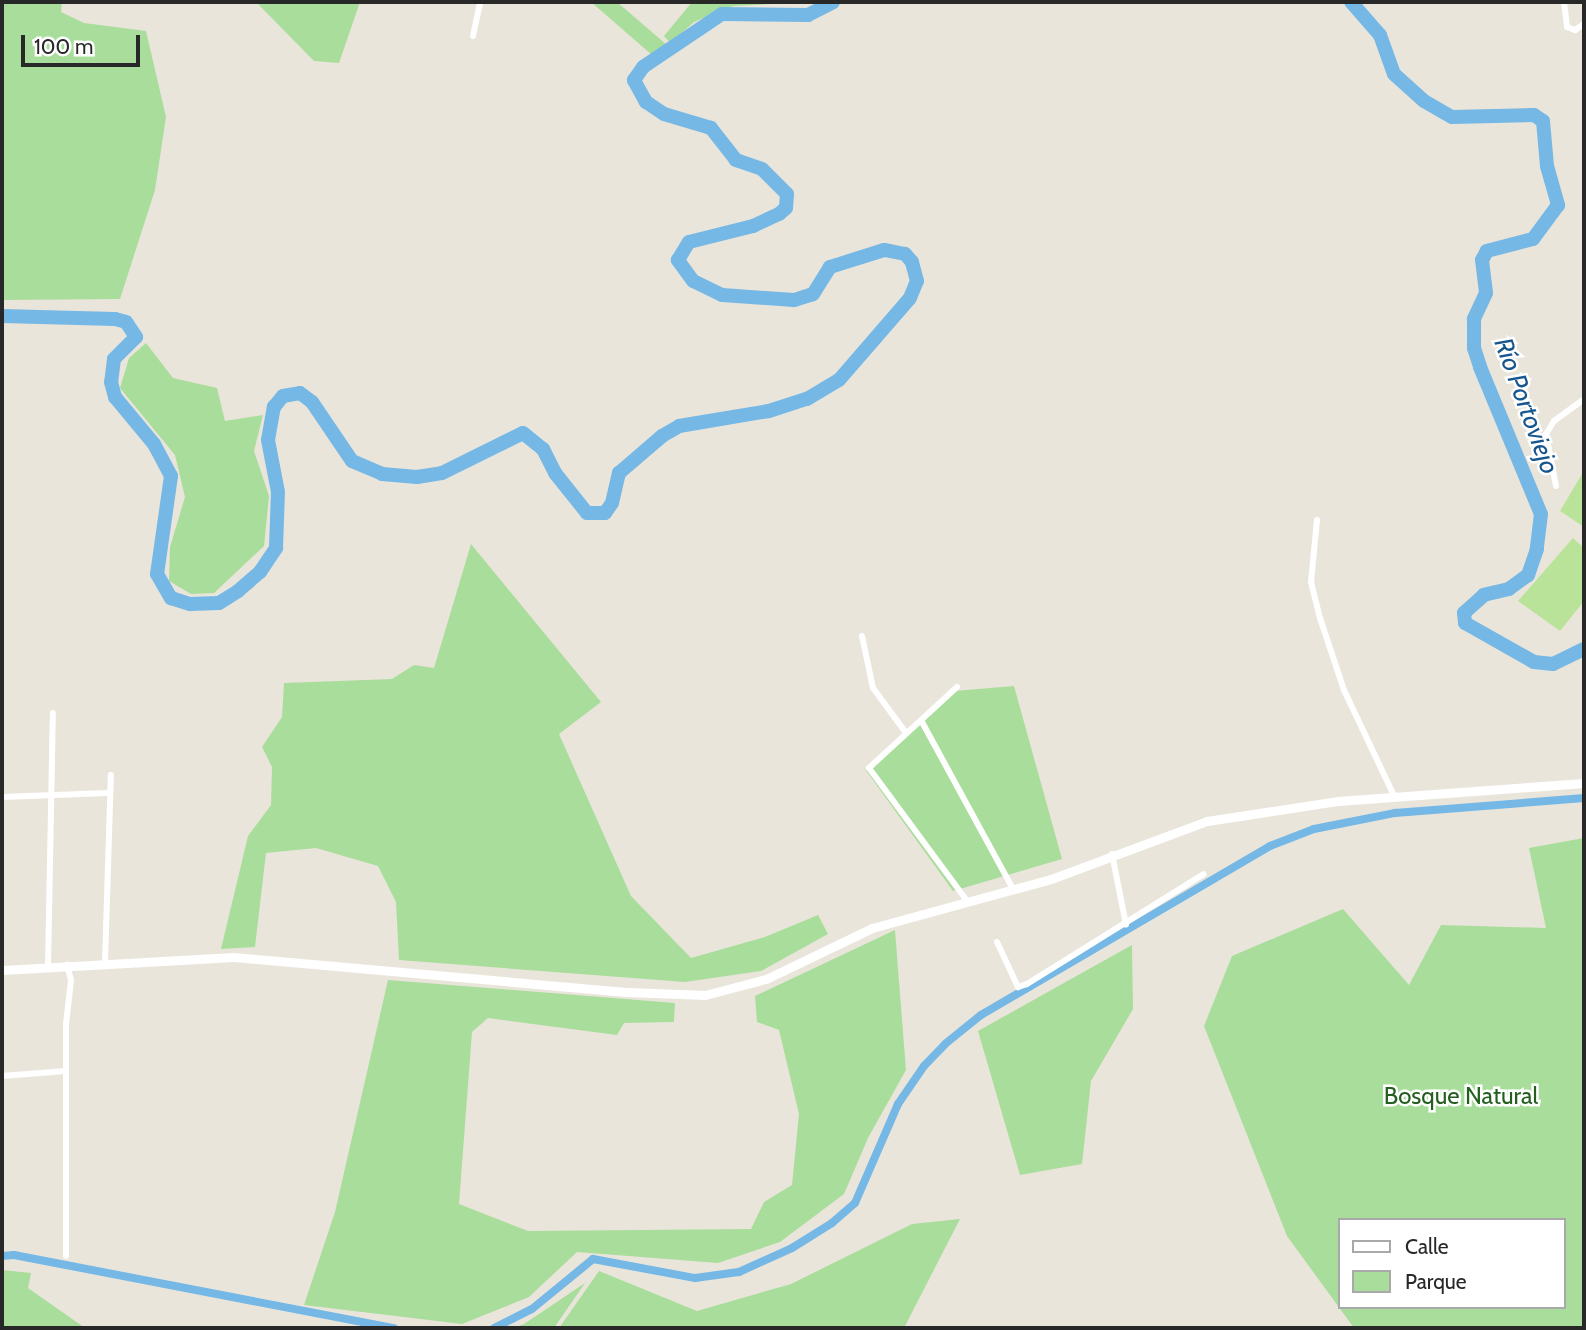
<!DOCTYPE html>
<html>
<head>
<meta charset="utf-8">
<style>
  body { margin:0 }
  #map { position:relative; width:1586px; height:1330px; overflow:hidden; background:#eae5db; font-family:Cabin,sans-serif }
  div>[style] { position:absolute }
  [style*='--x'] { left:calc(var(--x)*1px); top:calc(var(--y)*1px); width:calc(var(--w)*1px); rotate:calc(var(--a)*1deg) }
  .green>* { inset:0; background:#a9dd9b }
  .pitch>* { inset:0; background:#b9e398 }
  .canal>* { height:8px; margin:-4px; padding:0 4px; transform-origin:4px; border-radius:4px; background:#75b8e5 }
  .river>* { height:14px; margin:-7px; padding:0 7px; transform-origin:7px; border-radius:7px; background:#75b8e5 }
  .street>* { height:6px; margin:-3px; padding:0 3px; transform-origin:3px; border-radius:3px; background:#fff }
  .secondary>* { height:9px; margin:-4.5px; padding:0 4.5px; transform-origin:4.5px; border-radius:4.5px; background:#fff }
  span { translate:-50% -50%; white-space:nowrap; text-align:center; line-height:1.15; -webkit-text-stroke:5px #fff; paint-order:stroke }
  .park-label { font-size:24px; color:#245f1f }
  .water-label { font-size:26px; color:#17558e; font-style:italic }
  .frame { position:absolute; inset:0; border:4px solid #282828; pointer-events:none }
  .legend { position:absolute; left:1338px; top:1218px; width:228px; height:91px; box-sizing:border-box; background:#fff; border:2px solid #a9a9a9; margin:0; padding:9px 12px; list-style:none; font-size:21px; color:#282828 }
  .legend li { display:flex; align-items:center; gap:14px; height:35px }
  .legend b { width:35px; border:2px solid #a9a9a9 }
  .scale { position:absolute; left:21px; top:35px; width:119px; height:32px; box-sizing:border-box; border:4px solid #282828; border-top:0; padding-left:9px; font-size:21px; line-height:24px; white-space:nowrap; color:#282828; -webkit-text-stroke:5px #fff; paint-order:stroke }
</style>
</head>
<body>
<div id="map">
  <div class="green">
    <i style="clip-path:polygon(2px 2px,62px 2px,61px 12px,84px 23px,146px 31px,166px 117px,155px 190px,120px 299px,2px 300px)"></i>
    <i style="clip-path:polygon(256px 2px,360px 2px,339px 63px,314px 61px)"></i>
    <i style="clip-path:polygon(591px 2px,617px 2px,667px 45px,652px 55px)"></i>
    <i style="clip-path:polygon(692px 2px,817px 2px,733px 6px,694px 22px,670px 43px,664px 36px)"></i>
    <i style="clip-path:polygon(146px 343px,173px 378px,217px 388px,225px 421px,263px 415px,254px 451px,269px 496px,264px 546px,214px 593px,191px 594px,169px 581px,170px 547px,185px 497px,175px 455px,120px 388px,129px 358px)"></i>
    <i style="clip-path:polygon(471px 544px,601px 702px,559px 734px,631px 896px,691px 958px,765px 937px,818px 915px,828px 934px,761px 971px,685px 982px,399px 960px,396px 902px,378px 866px,316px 848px,266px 853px,255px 947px,221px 949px,248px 836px,271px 805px,272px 767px,262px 747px,282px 717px,284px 683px,392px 679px,414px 665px,434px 668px)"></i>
    <i style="clip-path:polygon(1014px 686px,1062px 859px,953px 891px,865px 769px,955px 691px)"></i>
    <i style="clip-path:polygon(evenodd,1584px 838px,1584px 1328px,1354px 1328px,1287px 1236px,1204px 1026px,1232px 956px,1343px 909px,1409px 985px,1441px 925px,1546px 928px,1529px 848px,1584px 838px,1339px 1220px,1563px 1220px,1563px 1307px,1339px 1307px,1339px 1220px)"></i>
    <i style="clip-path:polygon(895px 930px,906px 1070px,868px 1138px,844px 1194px,780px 1242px,718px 1263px,577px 1252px,529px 1297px,462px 1324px,304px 1305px,335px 1212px,388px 980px,675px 1003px,674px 1022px,624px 1023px,617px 1035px,488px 1018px,472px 1032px,459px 1204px,528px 1231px,751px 1229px,764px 1202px,792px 1185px,799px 1114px,779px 1030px,757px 1022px,755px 996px)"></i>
    <i style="clip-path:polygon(1132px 945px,1133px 1009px,1091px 1081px,1082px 1164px,1020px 1175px,978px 1031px)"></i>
    <i style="clip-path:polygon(960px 1219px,904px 1328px,559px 1328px,599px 1271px,697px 1311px,791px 1284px,912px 1224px)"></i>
    <i style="clip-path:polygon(2px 1270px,31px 1273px,28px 1288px,85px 1328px,2px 1328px)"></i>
    <i style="clip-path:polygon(585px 1283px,554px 1328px,512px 1328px,524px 1324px)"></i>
  </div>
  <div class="pitch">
    <i style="clip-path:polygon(1582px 474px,1584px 476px,1584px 527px,1560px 511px)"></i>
    <i style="clip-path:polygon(1573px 538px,1584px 548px,1584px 601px,1560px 631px,1518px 601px)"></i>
  </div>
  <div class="canal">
    <i style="--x:2;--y:1256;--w:12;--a:-5"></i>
    <i style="--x:14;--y:1255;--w:387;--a:10.9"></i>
    <i style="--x:494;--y:1328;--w:42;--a:-26.6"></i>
    <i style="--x:532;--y:1309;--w:79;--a:-39.3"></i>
    <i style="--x:593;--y:1259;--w:104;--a:10.6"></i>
    <i style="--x:695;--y:1278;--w:44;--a:-7.8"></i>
    <i style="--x:739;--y:1272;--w:58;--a:-24.4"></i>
    <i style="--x:792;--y:1248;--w:47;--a:-32"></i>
    <i style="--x:832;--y:1223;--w:30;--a:-41"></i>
    <i style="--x:855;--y:1203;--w:108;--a:-66.5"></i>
    <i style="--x:898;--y:1104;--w:46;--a:-55.6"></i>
    <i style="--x:924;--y:1066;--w:30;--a:-46"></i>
    <i style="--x:945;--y:1044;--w:46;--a:-38.9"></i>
    <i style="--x:981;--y:1015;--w:335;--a:-30.3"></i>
    <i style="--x:1270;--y:846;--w:47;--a:-21.1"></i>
    <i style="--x:1314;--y:829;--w:83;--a:-11.2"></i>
    <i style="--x:1395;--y:813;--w:190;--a:-4.5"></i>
  </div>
  <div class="river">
    <i style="--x:1351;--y:2;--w:44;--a:48.7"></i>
    <i style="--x:1380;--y:35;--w:41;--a:70.3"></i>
    <i style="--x:1394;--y:74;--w:40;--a:42"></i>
    <i style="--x:1424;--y:101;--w:32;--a:30"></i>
    <i style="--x:1452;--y:117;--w:82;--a:-1.4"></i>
    <i style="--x:1534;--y:115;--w:11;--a:34"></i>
    <i style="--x:1543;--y:121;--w:45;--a:84.9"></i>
    <i style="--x:1547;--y:166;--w:41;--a:74.2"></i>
    <i style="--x:1558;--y:205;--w:42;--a:126.3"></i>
    <i style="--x:1533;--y:239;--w:48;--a:165.4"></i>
    <i style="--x:1487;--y:251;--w:10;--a:119"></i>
    <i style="--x:1482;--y:260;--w:33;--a:83"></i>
    <i style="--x:1486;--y:293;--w:29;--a:115"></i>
    <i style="--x:1474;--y:319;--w:29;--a:90"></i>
    <i style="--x:1474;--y:348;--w:20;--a:72"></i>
    <i style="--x:1480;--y:367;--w:159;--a:67.5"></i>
    <i style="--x:1541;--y:514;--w:35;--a:97"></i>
    <i style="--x:1537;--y:549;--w:28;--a:109"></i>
    <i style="--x:1528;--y:575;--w:24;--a:144"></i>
    <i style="--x:1509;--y:589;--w:26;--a:167"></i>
    <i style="--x:1484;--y:595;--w:27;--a:138"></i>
    <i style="--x:1464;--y:613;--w:10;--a:84"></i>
    <i style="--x:1465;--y:623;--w:79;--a:29.5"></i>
    <i style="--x:1534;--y:662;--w:19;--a:6"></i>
    <i style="--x:1553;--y:664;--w:34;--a:-26"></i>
    <i style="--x:2;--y:316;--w:113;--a:1.5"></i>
    <i style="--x:115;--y:319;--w:11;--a:15"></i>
    <i style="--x:126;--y:322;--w:18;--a:56"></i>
    <i style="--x:136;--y:337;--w:31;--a:135"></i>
    <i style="--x:114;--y:359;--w:23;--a:97"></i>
    <i style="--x:111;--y:382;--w:16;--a:75"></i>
    <i style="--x:115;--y:397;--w:61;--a:50.3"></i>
    <i style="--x:154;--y:444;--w:36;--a:62"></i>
    <i style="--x:171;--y:476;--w:99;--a:98.1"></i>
    <i style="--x:157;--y:574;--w:28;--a:60"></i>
    <i style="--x:171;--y:598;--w:20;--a:18"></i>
    <i style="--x:190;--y:604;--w:29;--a:-2"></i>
    <i style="--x:219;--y:603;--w:22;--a:-32"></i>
    <i style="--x:238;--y:591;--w:29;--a:-41"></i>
    <i style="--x:260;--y:572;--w:29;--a:-56"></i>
    <i style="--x:276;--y:548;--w:56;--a:-88"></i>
    <i style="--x:278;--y:492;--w:53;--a:-100.9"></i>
    <i style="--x:268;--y:440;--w:34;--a:-80"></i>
    <i style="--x:274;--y:407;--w:14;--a:-51"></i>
    <i style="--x:283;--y:396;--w:17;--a:-10"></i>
    <i style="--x:300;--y:393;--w:15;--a:37"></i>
    <i style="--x:312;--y:402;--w:71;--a:55.9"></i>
    <i style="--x:352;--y:461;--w:33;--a:23"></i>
    <i style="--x:382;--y:474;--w:35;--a:5"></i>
    <i style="--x:417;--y:477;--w:25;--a:-9"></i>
    <i style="--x:442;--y:473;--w:90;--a:-26.3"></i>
    <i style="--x:523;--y:433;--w:26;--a:39"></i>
    <i style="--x:543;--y:449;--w:27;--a:63"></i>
    <i style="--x:555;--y:473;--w:51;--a:51.3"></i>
    <i style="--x:587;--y:513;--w:18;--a:0"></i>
    <i style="--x:605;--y:513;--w:12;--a:-55"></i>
    <i style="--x:612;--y:503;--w:31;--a:-77"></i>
    <i style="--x:619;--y:473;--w:57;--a:-40.7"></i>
    <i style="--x:662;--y:436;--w:20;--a:-30"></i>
    <i style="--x:679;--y:426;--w:91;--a:-9.5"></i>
    <i style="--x:769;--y:411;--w:40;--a:-18"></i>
    <i style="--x:807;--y:399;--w:37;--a:-31"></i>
    <i style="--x:839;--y:380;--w:108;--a:-49.1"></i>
    <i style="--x:910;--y:298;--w:18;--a:-68"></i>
    <i style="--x:917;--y:281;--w:20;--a:-105"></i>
    <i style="--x:912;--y:262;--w:11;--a:-131"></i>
    <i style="--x:905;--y:254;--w:21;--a:-169"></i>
    <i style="--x:884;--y:250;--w:57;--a:162.5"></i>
    <i style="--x:830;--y:267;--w:32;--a:122"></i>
    <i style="--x:813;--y:294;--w:20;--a:162"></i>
    <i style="--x:794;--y:300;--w:72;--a:-176"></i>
    <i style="--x:722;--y:295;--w:32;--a:-154"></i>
    <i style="--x:693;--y:281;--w:26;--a:-126"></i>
    <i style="--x:678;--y:260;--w:21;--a:-59"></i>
    <i style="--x:689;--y:242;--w:66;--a:-14"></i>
    <i style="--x:753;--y:226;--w:29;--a:-25"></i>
    <i style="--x:779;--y:214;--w:9;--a:-41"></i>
    <i style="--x:786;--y:208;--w:14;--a:-86"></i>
    <i style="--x:787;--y:194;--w:35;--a:-135"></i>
    <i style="--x:762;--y:169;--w:28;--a:-161"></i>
    <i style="--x:736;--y:160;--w:41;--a:-128"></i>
    <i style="--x:711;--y:128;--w:49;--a:-163.4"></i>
    <i style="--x:664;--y:114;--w:22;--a:-146"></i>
    <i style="--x:646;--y:102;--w:25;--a:-119"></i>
    <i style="--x:634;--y:80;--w:16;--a:-55"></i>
    <i style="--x:643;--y:67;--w:95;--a:-33.9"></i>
    <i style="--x:722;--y:14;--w:86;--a:0.7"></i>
    <i style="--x:808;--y:15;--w:28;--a:-27"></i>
  </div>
  <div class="street">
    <i style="--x:1564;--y:2;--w:25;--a:83"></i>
    <i style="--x:1567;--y:27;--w:9;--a:21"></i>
    <i style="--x:1575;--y:30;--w:11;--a:-34"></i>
    <i style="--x:473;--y:36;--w:35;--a:-78"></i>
    <i style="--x:1556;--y:486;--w:53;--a:-100.9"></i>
    <i style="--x:1546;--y:434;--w:15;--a:-58"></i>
    <i style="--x:1554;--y:421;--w:37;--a:-36"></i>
    <i style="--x:1317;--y:520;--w:62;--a:95.5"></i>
    <i style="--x:1311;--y:582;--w:37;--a:76"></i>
    <i style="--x:1320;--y:618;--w:76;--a:71.6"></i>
    <i style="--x:1344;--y:690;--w:119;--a:64.7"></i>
    <i style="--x:862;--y:636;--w:53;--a:78.1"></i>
    <i style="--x:873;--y:688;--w:56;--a:53.7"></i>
    <i style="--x:957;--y:687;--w:120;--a:137.4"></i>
    <i style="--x:869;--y:768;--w:165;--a:53.6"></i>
    <i style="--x:922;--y:722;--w:190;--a:61.4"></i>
    <i style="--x:2;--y:797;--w:106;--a:-2.2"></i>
    <i style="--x:1112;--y:854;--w:72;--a:78.8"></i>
    <i style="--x:997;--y:942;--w:50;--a:65"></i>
    <i style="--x:1018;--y:987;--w:9;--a:-18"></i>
    <i style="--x:1027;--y:984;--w:208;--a:-31.9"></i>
    <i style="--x:105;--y:962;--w:187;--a:-88.2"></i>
    <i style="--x:48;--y:966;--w:253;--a:-88.9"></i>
    <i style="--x:2;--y:1076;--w:64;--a:-4.5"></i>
    <i style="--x:66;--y:1256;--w:232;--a:-90"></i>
    <i style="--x:66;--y:1024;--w:44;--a:-83.5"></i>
    <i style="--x:71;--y:980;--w:16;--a:-105"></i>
  </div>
  <div class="secondary">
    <i style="--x:2;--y:970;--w:232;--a:-3.2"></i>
    <i style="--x:234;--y:957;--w:396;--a:5.1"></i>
    <i style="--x:628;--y:992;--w:77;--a:2.2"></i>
    <i style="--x:705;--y:995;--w:63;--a:-14.7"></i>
    <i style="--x:766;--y:979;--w:118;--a:-25.7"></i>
    <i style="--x:872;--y:928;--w:186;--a:-15.3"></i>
    <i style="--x:1051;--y:879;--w:166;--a:-20.4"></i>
    <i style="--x:1207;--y:821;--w:133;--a:-8.7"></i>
    <i style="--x:1338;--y:801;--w:247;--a:-4.2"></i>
  </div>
  <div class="park-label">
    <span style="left:1461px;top:1096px">Bosque Natural</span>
  </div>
  <div class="water-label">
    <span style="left:1526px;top:406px;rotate:70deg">Río Portoviejo</span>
  </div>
  <div class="frame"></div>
  <ul class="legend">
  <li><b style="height:9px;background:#fff"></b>Calle</li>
  <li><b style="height:19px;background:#a9dd9b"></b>Parque</li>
  </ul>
  <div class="scale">100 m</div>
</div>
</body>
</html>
